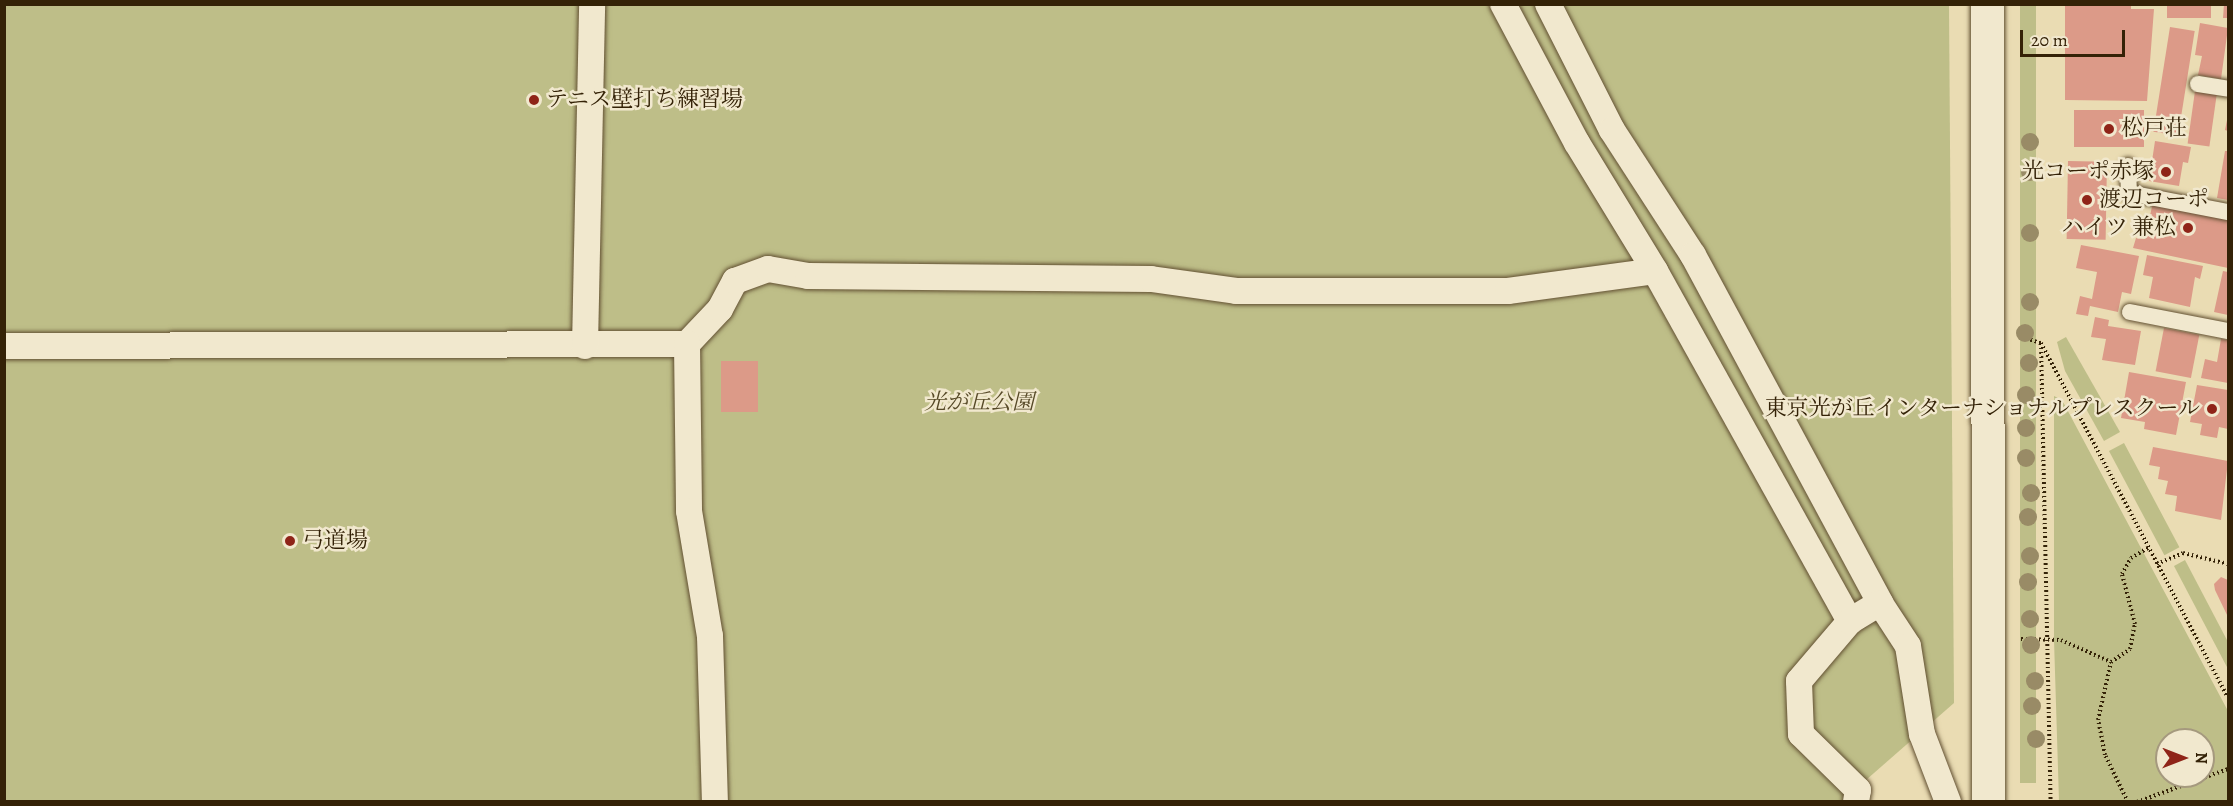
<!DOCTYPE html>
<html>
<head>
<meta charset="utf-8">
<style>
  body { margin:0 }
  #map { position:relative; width:2233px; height:806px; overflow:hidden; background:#eadcb3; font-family:Alegreya,"Noto Serif JP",serif }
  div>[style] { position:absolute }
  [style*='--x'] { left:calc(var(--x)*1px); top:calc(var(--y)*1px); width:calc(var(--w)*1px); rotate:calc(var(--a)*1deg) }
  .green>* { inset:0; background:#bebe88; transform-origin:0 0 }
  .building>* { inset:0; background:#dc9a88; transform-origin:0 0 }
  .path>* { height:4px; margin-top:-2px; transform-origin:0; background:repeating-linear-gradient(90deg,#342207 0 1.5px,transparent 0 4.5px) }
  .roads { filter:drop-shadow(0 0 2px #625032) drop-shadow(0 0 2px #625032) }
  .service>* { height:16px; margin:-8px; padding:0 8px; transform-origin:8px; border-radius:8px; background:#f1e8ce }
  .pedestrian>* { height:26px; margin:-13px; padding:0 13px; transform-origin:13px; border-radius:13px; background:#f1e8ce }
  .tertiary>* { height:33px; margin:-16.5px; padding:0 16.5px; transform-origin:16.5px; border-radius:16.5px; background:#f1e8ce }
  .trees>* { width:18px; height:18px; margin:-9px; border-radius:50%; background:#998b66 }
  .dots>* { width:16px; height:16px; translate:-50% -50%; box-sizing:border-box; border:3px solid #f1e8ce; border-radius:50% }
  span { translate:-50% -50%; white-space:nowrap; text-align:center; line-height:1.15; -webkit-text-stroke:5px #f1e8ce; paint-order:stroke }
  .poi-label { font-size:22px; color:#342207 }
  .left { translate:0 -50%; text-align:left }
  .right { translate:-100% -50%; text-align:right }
  .park-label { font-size:22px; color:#564927; font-style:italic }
  .frame { position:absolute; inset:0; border:6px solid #342207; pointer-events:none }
  .north { position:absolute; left:2155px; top:728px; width:60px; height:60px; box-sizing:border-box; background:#f1e8ce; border:2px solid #a5997e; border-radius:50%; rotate:90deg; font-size:16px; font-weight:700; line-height:24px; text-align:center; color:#342207 }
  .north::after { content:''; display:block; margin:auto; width:21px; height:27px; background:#8f2418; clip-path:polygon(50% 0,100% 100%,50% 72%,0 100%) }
  .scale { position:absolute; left:2020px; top:30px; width:105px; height:27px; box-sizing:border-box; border:3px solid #342207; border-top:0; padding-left:8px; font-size:18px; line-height:21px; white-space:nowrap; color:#342207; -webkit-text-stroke:4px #f1e8ce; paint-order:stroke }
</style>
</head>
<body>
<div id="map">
  <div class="green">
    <i style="clip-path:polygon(5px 5px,1949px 5px,1954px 703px,1842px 801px,5px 802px)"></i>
    <i style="left:2020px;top:5px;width:16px;height:778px"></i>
    <i style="clip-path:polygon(2066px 337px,2120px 432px,2104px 441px,2065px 371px,2057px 342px)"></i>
    <i style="clip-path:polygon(evenodd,2054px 396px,2062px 400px,2228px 711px,2228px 801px,2059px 801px,2054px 640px,2054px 396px,2167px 740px,2203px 740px,2203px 776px,2167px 776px,2167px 740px)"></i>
    <i style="left:2124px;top:443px;width:118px;height:17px;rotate:62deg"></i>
    <i style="clip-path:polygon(2185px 560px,2228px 642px,2228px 669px,2174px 566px)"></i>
  </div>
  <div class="building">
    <i style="clip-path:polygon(2065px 4px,2131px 4px,2131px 9px,2154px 9px,2147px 101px,2065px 100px)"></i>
    <i style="left:2167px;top:4px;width:44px;height:14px"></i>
    <i style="clip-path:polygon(2224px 4px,2228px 4px,2228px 18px,2223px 18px)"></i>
    <i style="clip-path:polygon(2200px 23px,2228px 28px,2221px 79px,2198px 75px,2202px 56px,2195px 55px)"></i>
    <i style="left:2170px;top:27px;width:25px;height:106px;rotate:9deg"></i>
    <i style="left:2195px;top:91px;width:22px;height:53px;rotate:8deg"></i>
    <i style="left:2074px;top:110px;width:70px;height:37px"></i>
    <i style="clip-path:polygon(2228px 115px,2228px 131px,2225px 130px)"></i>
    <i style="clip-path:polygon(2155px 141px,2191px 147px,2188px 163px,2183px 162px,2179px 186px,2149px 181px)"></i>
    <i style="clip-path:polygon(2225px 151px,2228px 151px,2228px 200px,2217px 198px)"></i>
    <i style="left:2068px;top:161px;width:39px;height:78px;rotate:1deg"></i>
    <i style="clip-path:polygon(2153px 202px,2228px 218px,2228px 268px,2133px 248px,2136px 238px,2145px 239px)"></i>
    <i style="clip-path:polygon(2081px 245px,2139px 256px,2131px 294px,2122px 292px,2118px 312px,2090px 306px,2088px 316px,2076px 314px,2080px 296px,2092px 299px,2097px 272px,2076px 268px)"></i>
    <i style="clip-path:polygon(2147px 255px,2203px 266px,2200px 279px,2195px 277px,2190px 307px,2149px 298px,2153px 277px,2143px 275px)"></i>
    <i style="clip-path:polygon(2223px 271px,2228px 272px,2228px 315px,2214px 312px)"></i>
    <i style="clip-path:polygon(2095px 317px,2109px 320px,2108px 326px,2141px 331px,2135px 365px,2102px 360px,2106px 339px,2091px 337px)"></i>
    <i style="left:2164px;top:328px;width:36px;height:44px;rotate:11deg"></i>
    <i style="clip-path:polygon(2221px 339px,2228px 340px,2228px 383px,2201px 378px,2205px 359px,2217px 362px)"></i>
    <i style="left:721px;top:361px;width:37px;height:51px"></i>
    <i style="clip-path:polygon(2129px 372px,2186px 382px,2176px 435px,2144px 429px,2145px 422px,2121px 418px)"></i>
    <i style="clip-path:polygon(2197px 385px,2228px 390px,2228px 429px,2219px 427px,2217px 438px,2200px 435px,2202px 424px,2190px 422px)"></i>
    <i style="clip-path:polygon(2153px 447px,2228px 461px,2221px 520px,2175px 511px,2177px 496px,2165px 494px,2168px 481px,2158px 479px,2160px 467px,2149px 465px)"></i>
    <i style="clip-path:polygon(2221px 577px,2228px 580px,2228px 617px,2215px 590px,2214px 584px)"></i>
  </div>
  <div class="path">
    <i style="--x:2022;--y:337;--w:20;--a:18"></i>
    <i style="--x:2041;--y:343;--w:400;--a:62.2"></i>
    <i style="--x:2041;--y:343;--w:459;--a:88.8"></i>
    <i style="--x:2157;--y:564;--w:28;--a:-23"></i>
    <i style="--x:2183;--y:553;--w:46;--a:13.7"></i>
    <i style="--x:2021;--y:639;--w:40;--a:1.4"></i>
    <i style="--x:2061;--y:640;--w:55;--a:23.7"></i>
    <i style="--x:2128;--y:802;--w:52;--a:-116.1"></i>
    <i style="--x:2105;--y:755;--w:36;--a:-101"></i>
    <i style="--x:2098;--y:720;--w:59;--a:-77.4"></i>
    <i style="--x:2111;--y:662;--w:23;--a:-34"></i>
    <i style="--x:2130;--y:649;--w:25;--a:-79"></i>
    <i style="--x:2135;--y:624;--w:52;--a:-104.6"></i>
    <i style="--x:2122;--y:574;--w:18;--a:-61"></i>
    <i style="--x:2131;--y:558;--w:21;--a:-31"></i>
    <i style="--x:2137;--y:802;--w:97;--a:-19.9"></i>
  </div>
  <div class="roads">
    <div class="service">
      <i style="--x:2198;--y:84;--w:30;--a:9"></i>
      <i style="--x:2128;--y:166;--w:27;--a:88"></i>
      <i style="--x:2129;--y:193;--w:101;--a:10.9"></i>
      <i style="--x:2130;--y:312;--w:100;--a:11"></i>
    </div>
    <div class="pedestrian">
      <i style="--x:1503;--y:4;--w:157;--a:62"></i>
      <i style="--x:1577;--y:143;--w:150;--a:58.6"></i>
      <i style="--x:1655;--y:271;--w:401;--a:60.9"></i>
      <i style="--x:1548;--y:4;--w:141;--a:63.1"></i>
      <i style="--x:1612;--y:130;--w:149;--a:57.1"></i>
      <i style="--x:1693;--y:255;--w:395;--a:61.7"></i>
      <i style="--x:687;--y:344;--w:48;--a:-46.7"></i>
      <i style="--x:720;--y:309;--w:32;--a:-62"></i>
      <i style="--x:735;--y:281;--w:35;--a:-20"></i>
      <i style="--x:768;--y:269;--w:41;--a:9.9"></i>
      <i style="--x:808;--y:276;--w:343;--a:0.5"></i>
      <i style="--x:1151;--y:279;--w:86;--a:8"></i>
      <i style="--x:1236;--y:291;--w:272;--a:0"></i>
      <i style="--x:1508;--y:291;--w:148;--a:-7.7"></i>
      <i style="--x:4;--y:346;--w:683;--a:-0.17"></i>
      <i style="--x:687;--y:344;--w:167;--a:89.3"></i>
      <i style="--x:689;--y:511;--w:127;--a:80.5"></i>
      <i style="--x:710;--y:636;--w:166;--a:88.3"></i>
      <i style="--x:585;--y:346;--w:342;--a:-88.8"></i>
      <i style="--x:1856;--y:802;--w:12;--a:-81"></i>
      <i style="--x:1858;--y:790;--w:80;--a:-135.5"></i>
      <i style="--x:1801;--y:734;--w:53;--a:-92.2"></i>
      <i style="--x:1799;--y:681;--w:79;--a:-49.6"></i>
      <i style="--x:1850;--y:621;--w:35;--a:-31"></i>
      <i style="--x:1880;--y:603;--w:51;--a:56.9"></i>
      <i style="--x:1908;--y:646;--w:89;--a:81"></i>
      <i style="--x:1922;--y:734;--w:73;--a:69.1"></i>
    </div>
    <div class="tertiary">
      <i style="--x:1987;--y:4;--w:798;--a:89.93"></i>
    </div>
  </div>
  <div class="trees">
    <i style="left:2030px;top:142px"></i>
    <i style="left:2030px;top:172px"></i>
    <i style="left:2030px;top:233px"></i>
    <i style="left:2030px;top:302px"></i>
    <i style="left:2025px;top:333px"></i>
    <i style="left:2029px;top:363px"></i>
    <i style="left:2026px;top:395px"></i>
    <i style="left:2026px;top:428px"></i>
    <i style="left:2026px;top:458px"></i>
    <i style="left:2031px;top:493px"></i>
    <i style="left:2028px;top:517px"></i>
    <i style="left:2030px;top:556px"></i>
    <i style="left:2028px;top:582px"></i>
    <i style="left:2030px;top:619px"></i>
    <i style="left:2031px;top:645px"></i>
    <i style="left:2035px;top:681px"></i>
    <i style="left:2032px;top:706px"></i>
    <i style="left:2036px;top:739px"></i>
  </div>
  <div class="dots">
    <i style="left:534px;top:100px;background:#8f2418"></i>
    <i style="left:2109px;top:129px;background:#8f2418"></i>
    <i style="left:2166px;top:172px;background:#8f2418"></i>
    <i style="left:2087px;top:200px;background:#8f2418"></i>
    <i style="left:2188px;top:228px;background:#8f2418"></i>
    <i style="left:2212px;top:409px;background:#8f2418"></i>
    <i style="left:290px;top:541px;background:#8f2418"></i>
  </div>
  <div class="poi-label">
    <span class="left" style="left:546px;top:100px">テニス壁打ち練習場</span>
    <span class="left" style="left:2121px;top:129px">松戸荘</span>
    <span class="right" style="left:2154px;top:172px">光コーポ赤塚</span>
    <span class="left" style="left:2099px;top:200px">渡辺コーポ</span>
    <span class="right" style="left:2176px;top:228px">ハイツ 兼松</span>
    <span class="right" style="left:2200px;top:409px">東京光が丘インターナショナルプレスクール</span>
    <span class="left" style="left:302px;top:541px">弓道場</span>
  </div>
  <div class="park-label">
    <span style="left:979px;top:403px">光が丘公園</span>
  </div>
  <div class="frame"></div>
  <div class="north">N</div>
  <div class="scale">20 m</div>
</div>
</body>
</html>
